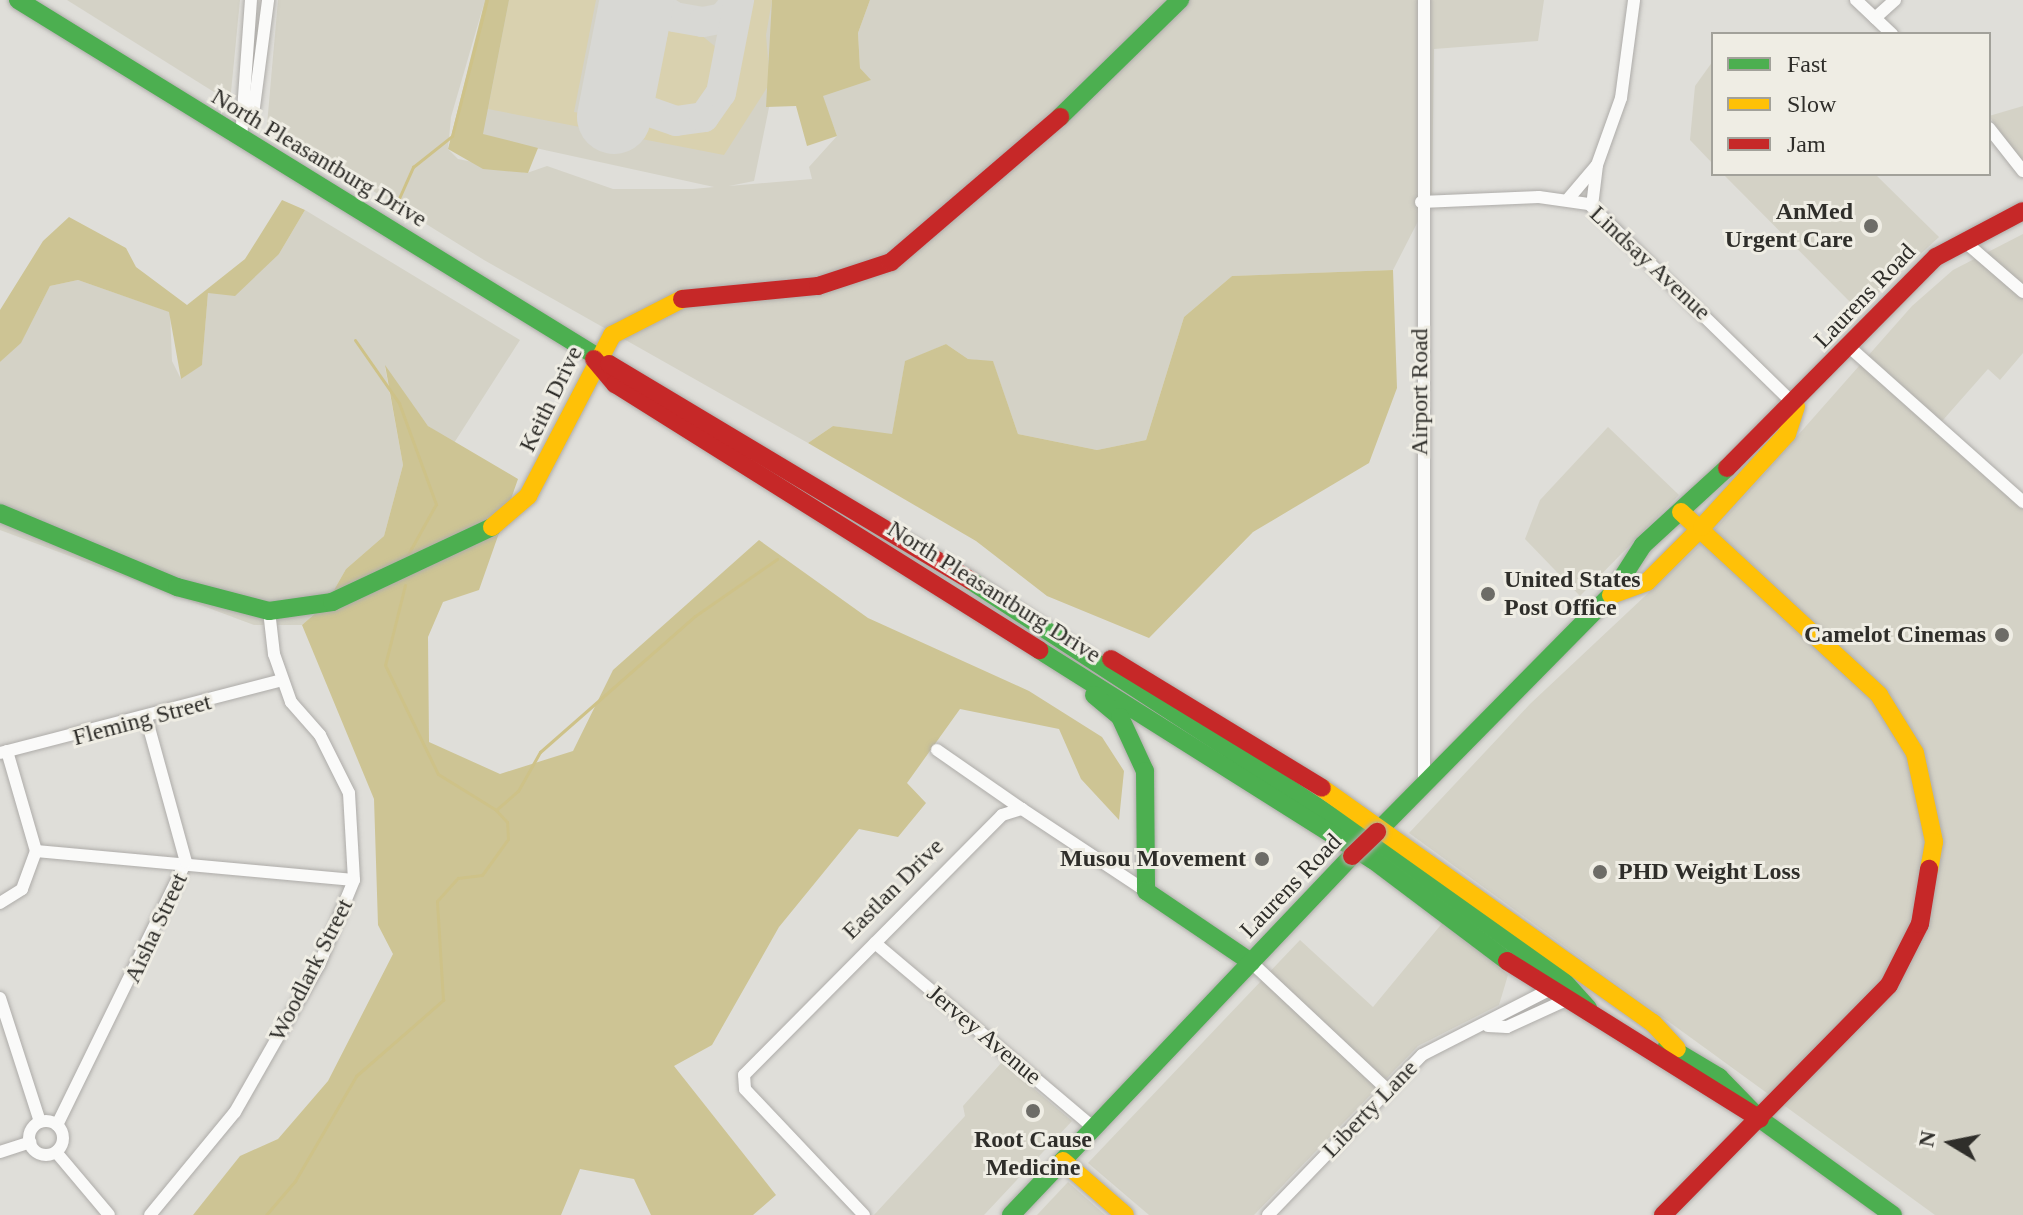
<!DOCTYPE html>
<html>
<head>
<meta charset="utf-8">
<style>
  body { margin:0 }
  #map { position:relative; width:2023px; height:1215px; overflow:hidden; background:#dfded9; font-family:Georgia,serif }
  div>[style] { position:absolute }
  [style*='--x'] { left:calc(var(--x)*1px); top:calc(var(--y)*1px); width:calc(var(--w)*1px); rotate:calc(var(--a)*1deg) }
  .built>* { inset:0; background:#d4d2c6 }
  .green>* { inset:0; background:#d9d1af }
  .forest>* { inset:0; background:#cdc494 }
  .stream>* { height:3px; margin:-1.5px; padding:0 1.5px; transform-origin:1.5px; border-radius:1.5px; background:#cec288 }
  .taxiway>* { height:30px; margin:-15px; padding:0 15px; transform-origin:15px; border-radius:15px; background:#d8d8d4 }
  .runway>* { height:74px; margin:-37px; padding:0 37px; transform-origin:37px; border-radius:37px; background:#d8d8d4 }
  .roads { filter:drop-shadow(0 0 2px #aeaca9) drop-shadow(0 0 2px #aeaca9) }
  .street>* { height:12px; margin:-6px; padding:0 6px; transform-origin:6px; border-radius:6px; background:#fafaf9 }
  .street>.ring { margin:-6px; padding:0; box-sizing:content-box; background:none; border:12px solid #fafaf9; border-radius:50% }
  .fast>* { height:18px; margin:-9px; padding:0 9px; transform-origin:9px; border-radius:9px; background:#4caf50 }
  .slow>* { height:18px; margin:-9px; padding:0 9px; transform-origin:9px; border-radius:9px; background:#ffc107 }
  .jam>* { height:18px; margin:-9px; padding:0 9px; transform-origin:9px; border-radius:9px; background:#c62828 }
  .bridges { filter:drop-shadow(0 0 2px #aeaca9) drop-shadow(0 0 2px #aeaca9) }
  .jam-bridge>* { height:18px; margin:-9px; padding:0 9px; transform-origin:9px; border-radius:9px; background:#c62828 }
  .dots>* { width:22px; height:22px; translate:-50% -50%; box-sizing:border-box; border:4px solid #efede4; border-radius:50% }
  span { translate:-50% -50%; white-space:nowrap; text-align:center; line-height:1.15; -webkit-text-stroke:6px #efede4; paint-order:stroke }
  .street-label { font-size:24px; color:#2f2e2a }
  .poi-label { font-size:24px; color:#2f2e2a; font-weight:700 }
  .right { translate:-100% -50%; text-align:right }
  .left { translate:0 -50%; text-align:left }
  .legend { position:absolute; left:1711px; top:32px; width:280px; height:144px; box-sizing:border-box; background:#efede4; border:2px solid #a2a19a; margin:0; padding:10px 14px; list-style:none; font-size:24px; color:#2f2e2a }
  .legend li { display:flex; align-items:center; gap:16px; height:40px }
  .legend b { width:40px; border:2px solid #a2a19a }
  .north { position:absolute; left:1911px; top:1103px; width:80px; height:80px; -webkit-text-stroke:6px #efede4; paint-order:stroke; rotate:280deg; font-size:22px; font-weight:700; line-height:32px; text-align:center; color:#2f2e2a }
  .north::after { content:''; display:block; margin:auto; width:28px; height:36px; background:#2f2e2a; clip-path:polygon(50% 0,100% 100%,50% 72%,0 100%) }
</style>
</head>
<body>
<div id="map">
  <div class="built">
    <i style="clip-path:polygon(67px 0,240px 0,230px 102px)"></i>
    <i style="clip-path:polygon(278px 0,485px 0,451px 117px,448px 149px,458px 159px,527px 173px,547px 166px,613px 189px,693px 189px,714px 187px,471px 134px,498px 0,791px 0,754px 181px,729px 186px,812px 179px,809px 167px,837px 136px,822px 95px,870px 80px,860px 68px,858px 33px,870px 0,1544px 0,1538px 41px,1434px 49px,1432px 194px,1393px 270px,1232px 276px,1184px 317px,1146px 440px,1097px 450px,1018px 434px,993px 362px,968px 359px,946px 344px,905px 362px,892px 435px,833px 426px,808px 443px,484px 260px,267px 125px)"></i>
    <i style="clip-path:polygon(1713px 61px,1713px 164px,1690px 140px,1695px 86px)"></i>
    <i style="clip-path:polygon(2023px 106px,2023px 163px,1989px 116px)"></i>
    <i style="clip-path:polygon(1723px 174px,1875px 174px,1939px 237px,1859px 311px)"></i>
    <i style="clip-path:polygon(305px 210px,520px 340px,454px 443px,428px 426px,385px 367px,403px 465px,384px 536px,346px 569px,326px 604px,302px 625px,254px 625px,0 530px,0 362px,21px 342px,50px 286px,78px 280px,170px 312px,172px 361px,181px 379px,202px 364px,208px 293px,279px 254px)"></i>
    <i style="clip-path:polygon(2023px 234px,2023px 353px,2000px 380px,1988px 369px,1936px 428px,2023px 504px,2023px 1215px,1935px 1215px,1409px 833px,1530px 704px,1709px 536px,1912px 306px,1953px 270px)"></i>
    <i style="clip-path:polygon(1608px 427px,1679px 495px,1580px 596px,1525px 539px,1540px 500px)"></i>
    <i style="clip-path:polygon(1444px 921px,1508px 975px,1499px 1005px,1418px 1046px,1254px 1215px,1149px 1215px,1088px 1163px,1300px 940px,1373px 1007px)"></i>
    <i style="clip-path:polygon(1002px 1062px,1072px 1121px,984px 1215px,874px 1215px,965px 1116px,963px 1106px)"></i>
    <i style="clip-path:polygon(1068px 1182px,1105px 1215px,1037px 1215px)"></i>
  </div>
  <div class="green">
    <i style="clip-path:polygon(509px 0,596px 0,574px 112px,688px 132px,716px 121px,726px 108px,748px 0,772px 0,766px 35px,770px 83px,724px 155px,488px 109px)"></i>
    <i style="clip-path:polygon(669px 28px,695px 30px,717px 48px,707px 98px,682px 111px,653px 104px)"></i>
  </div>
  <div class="forest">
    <i style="clip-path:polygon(485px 0,509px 0,483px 134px,538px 148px,528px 173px,483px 169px,448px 149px)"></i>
    <i style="clip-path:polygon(772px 0,870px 0,858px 33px,860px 68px,871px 80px,823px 96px,837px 136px,807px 146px,796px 106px,766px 107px)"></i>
    <i style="clip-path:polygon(282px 200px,305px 210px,279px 254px,235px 296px,208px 293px,202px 365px,181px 379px,169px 312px,78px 280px,50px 286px,21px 343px,0 362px,0 310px,43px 241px,69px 217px,126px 248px,136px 267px,187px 305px,245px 259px)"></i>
    <i style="clip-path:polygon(1393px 270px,1397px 388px,1369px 463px,1253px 532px,1149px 638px,1047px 596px,976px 541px,808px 443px,833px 426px,892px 434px,905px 361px,946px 344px,968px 359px,993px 361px,1018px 434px,1097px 450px,1146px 440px,1184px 317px,1232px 276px)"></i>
    <i style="clip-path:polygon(385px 365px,428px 426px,518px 479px,479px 590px,443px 602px,428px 637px,429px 742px,500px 774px,573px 751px,613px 670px,759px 540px,868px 618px,1029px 691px,1102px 737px,1124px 771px,1119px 820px,1081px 779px,1059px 729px,960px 709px,907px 783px,926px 803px,898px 837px,859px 829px,779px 927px,712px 1045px,674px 1066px,776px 1195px,753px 1215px,651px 1215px,634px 1179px,580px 1169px,561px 1215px,193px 1215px,240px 1156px,278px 1139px,328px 1081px,393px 954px,378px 925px,374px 799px,302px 625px,326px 604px,346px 569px,384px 536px,403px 465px)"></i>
  </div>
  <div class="stream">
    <i style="--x:396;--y:205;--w:42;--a:-65.9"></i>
    <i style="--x:413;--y:167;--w:50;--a:-38.5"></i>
    <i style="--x:452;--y:136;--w:140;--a:-75.6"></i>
    <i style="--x:355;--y:340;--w:77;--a:55.1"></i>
    <i style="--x:399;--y:403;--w:108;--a:69.9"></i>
    <i style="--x:436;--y:504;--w:62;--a:119.1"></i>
    <i style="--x:405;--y:585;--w:82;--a:104"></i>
    <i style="--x:385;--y:665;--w:121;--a:64.1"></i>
    <i style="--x:438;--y:774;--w:68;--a:31.8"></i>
    <i style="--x:266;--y:1215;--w:45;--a:-49.5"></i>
    <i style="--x:295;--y:1181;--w:121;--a:-59.8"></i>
    <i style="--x:356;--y:1076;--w:116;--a:-41.1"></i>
    <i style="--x:443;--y:1000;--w:99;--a:-93.5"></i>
    <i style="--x:437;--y:901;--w:31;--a:-48"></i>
    <i style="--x:458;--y:878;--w:24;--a:-7"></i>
    <i style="--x:482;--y:875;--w:44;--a:-54.2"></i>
    <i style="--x:508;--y:839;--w:17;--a:-93"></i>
    <i style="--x:507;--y:822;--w:16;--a:-133"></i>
    <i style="--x:496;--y:810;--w:29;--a:-41"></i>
    <i style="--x:518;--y:791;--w:45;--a:-60.6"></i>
    <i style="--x:540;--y:752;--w:206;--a:-41.3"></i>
    <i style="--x:695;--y:616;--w:100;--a:-34.8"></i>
  </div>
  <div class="taxiway">
    <i style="--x:650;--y:0;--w:29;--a:35"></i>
    <i style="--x:674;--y:17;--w:29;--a:10"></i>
    <i style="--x:703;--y:22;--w:20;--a:-11"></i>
    <i style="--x:723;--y:18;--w:23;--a:-52"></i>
    <i style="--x:622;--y:75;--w:35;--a:66"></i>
    <i style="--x:636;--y:107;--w:42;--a:19.3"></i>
    <i style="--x:676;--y:121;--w:28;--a:-8"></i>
    <i style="--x:704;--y:117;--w:29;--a:-55"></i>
    <i style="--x:721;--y:93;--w:95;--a:-79"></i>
  </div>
  <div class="runway">
    <i style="--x:614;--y:117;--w:119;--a:-78.9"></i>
  </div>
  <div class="roads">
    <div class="street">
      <i style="--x:1856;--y:0;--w:50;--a:43.4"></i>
      <i style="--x:1875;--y:18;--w:27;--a:-42"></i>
      <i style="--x:242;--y:118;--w:16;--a:-43"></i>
      <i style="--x:254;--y:107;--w:108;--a:-82.5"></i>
      <i style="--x:1989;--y:128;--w:55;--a:51.7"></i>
      <i style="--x:241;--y:139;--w:139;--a:-85.9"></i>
      <i style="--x:1569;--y:198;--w:43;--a:-49.7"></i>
      <i style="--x:1421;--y:202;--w:118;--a:-2.4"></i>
      <i style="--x:1539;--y:197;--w:50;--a:8"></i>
      <i style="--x:1589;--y:204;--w:289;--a:44.3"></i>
      <i style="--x:1592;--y:206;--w:41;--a:-83"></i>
      <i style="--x:1597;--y:165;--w:71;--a:-70.3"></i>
      <i style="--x:1621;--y:98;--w:99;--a:-82.4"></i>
      <i style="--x:1964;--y:241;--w:78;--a:40.8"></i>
      <i style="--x:1847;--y:345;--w:236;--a:41.7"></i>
      <i style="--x:937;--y:750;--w:103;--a:34.8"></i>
      <i style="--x:0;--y:753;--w:291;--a:-14.5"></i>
      <i style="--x:1424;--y:785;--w:785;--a:-90"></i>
      <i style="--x:36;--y:851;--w:319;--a:5.2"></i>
      <i style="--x:0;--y:903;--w:26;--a:-32"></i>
      <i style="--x:22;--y:889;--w:40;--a:-69.8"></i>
      <i style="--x:36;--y:851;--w:104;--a:-106.2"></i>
      <i style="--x:875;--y:943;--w:285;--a:40.2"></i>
      <i style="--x:1251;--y:962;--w:187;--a:43.1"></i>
      <i style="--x:0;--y:998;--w:130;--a:72.1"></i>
      <i style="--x:1488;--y:1026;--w:19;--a:3"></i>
      <i style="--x:1507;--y:1027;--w:65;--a:-24.6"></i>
      <i class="ring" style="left:29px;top:1121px;width:22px;height:22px"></i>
      <i style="--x:57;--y:1125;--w:293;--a:-63.9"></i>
      <i style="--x:186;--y:862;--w:147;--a:-105.4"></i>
      <i style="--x:0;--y:1152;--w:32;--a:-18"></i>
      <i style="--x:56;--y:1152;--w:82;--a:49.9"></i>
      <i style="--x:150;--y:1215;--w:134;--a:-50.5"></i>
      <i style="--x:235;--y:1112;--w:169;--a:-60.3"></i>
      <i style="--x:319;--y:965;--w:92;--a:-67.6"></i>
      <i style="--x:354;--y:880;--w:87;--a:-93.3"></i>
      <i style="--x:349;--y:793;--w:65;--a:-116.6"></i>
      <i style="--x:320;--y:735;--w:44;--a:-131.3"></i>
      <i style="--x:291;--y:702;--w:51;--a:-109.5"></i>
      <i style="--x:274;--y:654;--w:43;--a:-96.6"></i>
      <i style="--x:864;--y:1215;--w:173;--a:-133.4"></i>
      <i style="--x:745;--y:1089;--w:14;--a:-94"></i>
      <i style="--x:744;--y:1075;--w:366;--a:-45.2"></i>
      <i style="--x:1002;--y:815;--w:21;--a:-17"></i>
      <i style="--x:1022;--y:809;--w:149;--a:33.5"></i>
      <i style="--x:1268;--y:1215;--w:222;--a:-46.1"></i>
      <i style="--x:1422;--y:1055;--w:145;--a:-27.1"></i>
    </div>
    <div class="fast">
      <i style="--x:18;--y:0;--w:694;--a:31.63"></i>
      <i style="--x:1060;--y:117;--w:168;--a:-44.3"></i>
      <i style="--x:0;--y:513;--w:192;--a:22.7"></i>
      <i style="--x:177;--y:587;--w:95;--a:14.6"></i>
      <i style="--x:269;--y:611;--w:64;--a:-8.1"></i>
      <i style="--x:332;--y:602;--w:177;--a:-25.1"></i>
      <i style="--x:971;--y:581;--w:489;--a:33.1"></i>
      <i style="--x:1381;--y:848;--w:221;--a:35.8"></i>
      <i style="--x:1560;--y:977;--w:42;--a:47.9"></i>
      <i style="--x:1039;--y:650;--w:395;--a:32.2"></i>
      <i style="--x:1373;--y:860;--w:168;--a:37"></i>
      <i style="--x:1094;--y:695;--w:34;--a:40"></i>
      <i style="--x:1120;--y:717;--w:60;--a:65.2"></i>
      <i style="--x:1145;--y:771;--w:120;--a:89.5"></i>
      <i style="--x:1146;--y:891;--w:127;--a:34.1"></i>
      <i style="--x:1377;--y:832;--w:333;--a:-45.4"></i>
      <i style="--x:1611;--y:595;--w:59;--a:-57.4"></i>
      <i style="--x:1643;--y:545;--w:114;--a:-42.5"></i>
      <i style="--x:1667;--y:1046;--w:61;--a:30.8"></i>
      <i style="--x:1719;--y:1077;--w:59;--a:45.7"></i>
      <i style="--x:1760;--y:1119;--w:164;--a:35.8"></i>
      <i style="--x:1011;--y:1215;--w:495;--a:-46.5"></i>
    </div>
    <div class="slow">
      <i style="--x:1681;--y:512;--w:270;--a:42.7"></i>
      <i style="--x:1879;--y:695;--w:68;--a:58.2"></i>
      <i style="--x:1915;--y:753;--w:91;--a:77.9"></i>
      <i style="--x:1934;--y:842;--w:27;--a:100"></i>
      <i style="--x:492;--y:527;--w:48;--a:-40.7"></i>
      <i style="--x:528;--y:496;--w:182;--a:-62.4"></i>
      <i style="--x:612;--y:335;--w:79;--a:-27.2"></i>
      <i style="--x:1611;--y:595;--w:38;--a:-20"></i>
      <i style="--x:1647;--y:582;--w:78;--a:-45"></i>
      <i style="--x:1702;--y:527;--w:126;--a:-47.6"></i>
      <i style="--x:1787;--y:434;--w:29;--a:-72"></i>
      <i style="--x:1322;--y:788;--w:406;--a:35.4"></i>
      <i style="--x:1653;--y:1023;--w:35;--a:47"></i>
      <i style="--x:1063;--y:1161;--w:82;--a:41.1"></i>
    </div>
    <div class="jam">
      <i style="--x:682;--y:299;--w:137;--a:-5.5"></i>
      <i style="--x:818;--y:286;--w:77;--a:-18.2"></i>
      <i style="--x:891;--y:262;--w:223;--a:-40.6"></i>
      <i style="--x:594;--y:359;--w:33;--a:50"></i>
      <i style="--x:615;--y:384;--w:501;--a:32.1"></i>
      <i style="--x:609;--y:364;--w:422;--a:30.9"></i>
      <i style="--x:1727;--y:468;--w:297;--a:-45.3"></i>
      <i style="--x:1936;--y:257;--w:98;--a:-27.9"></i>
      <i style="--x:1111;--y:659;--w:247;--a:31.4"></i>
      <i style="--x:1507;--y:961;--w:298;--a:32"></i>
      <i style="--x:1663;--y:1215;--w:322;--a:-45.5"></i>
      <i style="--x:1889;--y:985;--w:68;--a:-63.1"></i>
      <i style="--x:1920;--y:924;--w:56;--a:-80.7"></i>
    </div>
  </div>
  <div class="bridges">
    <div class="jam-bridge">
      <i style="--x:1352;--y:856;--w:35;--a:-44"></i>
    </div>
  </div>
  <div class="dots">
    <i style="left:1871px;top:226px;background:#6d6c67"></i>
    <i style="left:1488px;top:594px;background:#6d6c67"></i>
    <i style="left:2002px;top:635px;background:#6d6c67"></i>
    <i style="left:1262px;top:859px;background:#6d6c67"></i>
    <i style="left:1600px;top:872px;background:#6d6c67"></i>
    <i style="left:1033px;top:1111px;background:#6d6c67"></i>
  </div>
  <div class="street-label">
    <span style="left:319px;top:158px;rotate:31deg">North Pleasantburg Drive</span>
    <span style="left:1650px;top:263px;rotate:43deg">Lindsay Avenue</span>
    <span style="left:1865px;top:296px;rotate:-46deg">Laurens Road</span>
    <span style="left:1420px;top:392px;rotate:-90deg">Airport Road</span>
    <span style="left:551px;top:399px;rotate:-64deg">Keith Drive</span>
    <span style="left:994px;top:592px;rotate:32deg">North Pleasantburg Drive</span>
    <span style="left:142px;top:720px;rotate:-15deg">Fleming Street</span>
    <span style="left:1291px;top:886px;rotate:-46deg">Laurens Road</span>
    <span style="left:893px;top:889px;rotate:-45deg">Eastlan Drive</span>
    <span style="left:156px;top:928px;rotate:-65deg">Aisha Street</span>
    <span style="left:311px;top:970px;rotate:-63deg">Woodlark Street</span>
    <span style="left:984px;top:1035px;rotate:40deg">Jervey Avenue</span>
    <span style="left:1370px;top:1109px;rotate:-46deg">Liberty Lane</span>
  </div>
  <div class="poi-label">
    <span class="right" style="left:1853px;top:226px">AnMed<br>Urgent Care</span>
    <span class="left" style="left:1504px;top:594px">United States<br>Post Office</span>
    <span class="right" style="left:1986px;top:635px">Camelot Cinemas</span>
    <span class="right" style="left:1246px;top:859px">Musou Movement</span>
    <span class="left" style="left:1618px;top:872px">PHD Weight Loss</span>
    <span style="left:1033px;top:1154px">Root Cause<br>Medicine</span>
  </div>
  <ul class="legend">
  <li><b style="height:10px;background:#4caf50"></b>Fast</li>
  <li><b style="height:10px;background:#ffc107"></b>Slow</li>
  <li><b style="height:10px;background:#c62828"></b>Jam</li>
  </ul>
  <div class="north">N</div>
</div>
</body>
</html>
